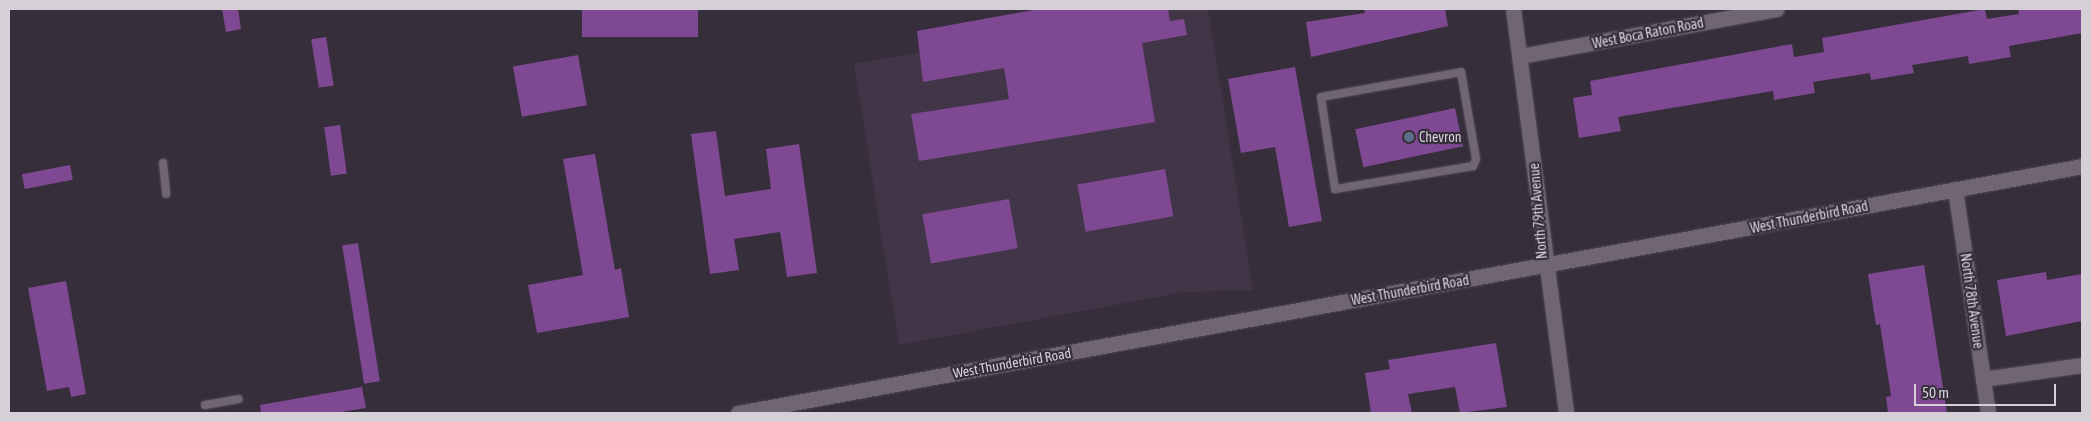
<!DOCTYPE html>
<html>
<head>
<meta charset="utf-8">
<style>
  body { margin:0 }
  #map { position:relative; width:2091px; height:422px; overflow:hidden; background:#372e3b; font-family:"Asap Condensed",sans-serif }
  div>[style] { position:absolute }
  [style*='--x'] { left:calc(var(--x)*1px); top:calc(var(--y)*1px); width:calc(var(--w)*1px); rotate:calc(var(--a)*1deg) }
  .built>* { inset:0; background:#423547 }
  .building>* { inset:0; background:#7e4992; transform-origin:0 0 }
  .roads { filter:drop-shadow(0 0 1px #514a55) drop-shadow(0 0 1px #514a55) }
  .service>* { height:8px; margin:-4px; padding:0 4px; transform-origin:4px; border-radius:4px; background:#6f6573 }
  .minor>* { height:15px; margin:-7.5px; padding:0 7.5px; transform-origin:7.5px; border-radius:7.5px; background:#6f6573 }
  .tertiary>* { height:15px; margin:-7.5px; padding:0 7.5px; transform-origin:7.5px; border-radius:7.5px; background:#6f6573 }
  .secondary>* { height:15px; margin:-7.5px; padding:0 7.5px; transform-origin:7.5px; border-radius:7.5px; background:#6f6573 }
  .dots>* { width:14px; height:14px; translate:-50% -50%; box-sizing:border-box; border:2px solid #372e3b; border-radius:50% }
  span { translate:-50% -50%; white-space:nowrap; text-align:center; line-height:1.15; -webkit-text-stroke:4.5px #372e3b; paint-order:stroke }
  .street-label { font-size:14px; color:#d5d0d8 }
  .poi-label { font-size:14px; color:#d5d0d8 }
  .left { translate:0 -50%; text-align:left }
  .frame { position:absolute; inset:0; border:10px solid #d5d0d8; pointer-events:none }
  .scale { position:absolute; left:1914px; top:384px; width:142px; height:22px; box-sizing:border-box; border:2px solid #d5d0d8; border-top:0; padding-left:6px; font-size:15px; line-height:18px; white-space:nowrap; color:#d5d0d8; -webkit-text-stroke:4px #372e3b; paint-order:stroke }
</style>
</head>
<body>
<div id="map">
  <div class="built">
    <i style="clip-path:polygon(1154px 9px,1208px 9px,1253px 290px,1184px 292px,899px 345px,854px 64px)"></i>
  </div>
  <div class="building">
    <i style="clip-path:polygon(222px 9px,238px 9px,241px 29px,226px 32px)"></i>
    <i style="left:582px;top:9px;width:116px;height:28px"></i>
    <i style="clip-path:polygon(1039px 9px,1168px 9px,1170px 21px,1184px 19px,1187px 35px,1142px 43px,1155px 122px,919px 161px,911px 114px,1009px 99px,1004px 68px,923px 82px,917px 31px)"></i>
    <i style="clip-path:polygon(1364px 9px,1445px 9px,1448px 26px,1311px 57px,1306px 22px,1365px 13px)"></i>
    <i style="clip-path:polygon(1985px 9px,1987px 19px,2019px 14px,2018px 9px,2082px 9px,2082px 33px,2009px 46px,2011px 57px,1969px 64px,1968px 56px,1912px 65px,1914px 73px,1871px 80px,1870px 73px,1813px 82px,1815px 93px,1774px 100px,1773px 91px,1618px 117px,1621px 131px,1579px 138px,1573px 98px,1592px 95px,1590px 81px,1792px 44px,1794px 57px,1824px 52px,1822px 38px)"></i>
    <i style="left:326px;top:37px;width:49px;height:15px;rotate:81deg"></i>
    <i style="left:578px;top:55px;width:51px;height:66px;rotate:80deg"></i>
    <i style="clip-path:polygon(1295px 67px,1322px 221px,1289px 227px,1275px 147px,1241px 153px,1228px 79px)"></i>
    <i style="left:1455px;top:108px;width:39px;height:102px;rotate:78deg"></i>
    <i style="left:340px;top:125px;width:49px;height:16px;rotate:82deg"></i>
    <i style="clip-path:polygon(716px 131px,725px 196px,771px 189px,766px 149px,799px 144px,817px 273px,787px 277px,780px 232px,734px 239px,739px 270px,710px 274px,691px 134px)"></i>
    <i style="clip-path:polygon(595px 154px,615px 270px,621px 268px,629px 317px,537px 333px,528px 285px,583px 275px,563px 159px)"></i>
    <i style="left:70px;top:165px;width:15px;height:49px;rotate:79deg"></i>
    <i style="left:1165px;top:169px;width:48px;height:89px;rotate:80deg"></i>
    <i style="left:1009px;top:199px;width:50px;height:88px;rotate:80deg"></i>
    <i style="left:358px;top:243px;width:140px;height:16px;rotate:81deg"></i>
    <i style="clip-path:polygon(1924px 265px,1947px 413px,1888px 413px,1886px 397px,1891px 396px,1880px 324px,1876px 325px,1868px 274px)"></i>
    <i style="clip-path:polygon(2046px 272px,2047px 280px,2082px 274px,2082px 321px,2006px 336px,1997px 280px)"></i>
    <i style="clip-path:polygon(66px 281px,86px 394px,71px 397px,69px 387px,47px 391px,28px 288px)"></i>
    <i style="clip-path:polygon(1496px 343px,1507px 407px,1460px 413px,1455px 387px,1408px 394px,1412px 413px,1371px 413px,1365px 373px,1390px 369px,1388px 360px)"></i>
    <i style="clip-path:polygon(362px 387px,366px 408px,335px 413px,261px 413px,260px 405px)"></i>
  </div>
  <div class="roads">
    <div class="service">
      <i style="--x:1461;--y:72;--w:88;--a:80.2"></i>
      <i style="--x:1476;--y:159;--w:8;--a:113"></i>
      <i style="--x:1473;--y:166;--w:140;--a:170.5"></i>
      <i style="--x:1335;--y:189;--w:93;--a:-98.7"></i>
      <i style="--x:1321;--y:97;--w:142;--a:-10.1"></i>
      <i style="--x:163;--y:163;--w:31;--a:84"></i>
      <i style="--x:205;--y:405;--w:34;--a:-10"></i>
    </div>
    <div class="minor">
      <i style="--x:1520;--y:56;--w:261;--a:-10.4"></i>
      <i style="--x:1955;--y:189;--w:226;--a:81.6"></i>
      <i style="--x:1983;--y:379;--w:100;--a:-8"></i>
    </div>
    <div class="tertiary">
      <i style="--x:1513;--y:9;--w:407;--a:82.5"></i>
    </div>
    <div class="secondary">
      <i style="--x:738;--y:413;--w:1367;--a:-10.41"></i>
    </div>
  </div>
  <div class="dots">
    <i style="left:1409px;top:137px;background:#5c6f8a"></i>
  </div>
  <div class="street-label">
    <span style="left:1648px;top:33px;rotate:-11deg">West Boca Raton Road</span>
    <span style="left:1538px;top:211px;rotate:-95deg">North 79th Avenue</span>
    <span style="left:1809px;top:217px;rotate:-11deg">West Thunderbird Road</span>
    <span style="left:1410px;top:290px;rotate:-10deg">West Thunderbird Road</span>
    <span style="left:1972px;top:301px;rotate:82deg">North 78th Avenue</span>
    <span style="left:1012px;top:363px;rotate:-10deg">West Thunderbird Road</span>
  </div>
  <div class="poi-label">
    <span class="left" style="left:1419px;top:137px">Chevron</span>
  </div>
  <div class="frame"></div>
  <div class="scale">50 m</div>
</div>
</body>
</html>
